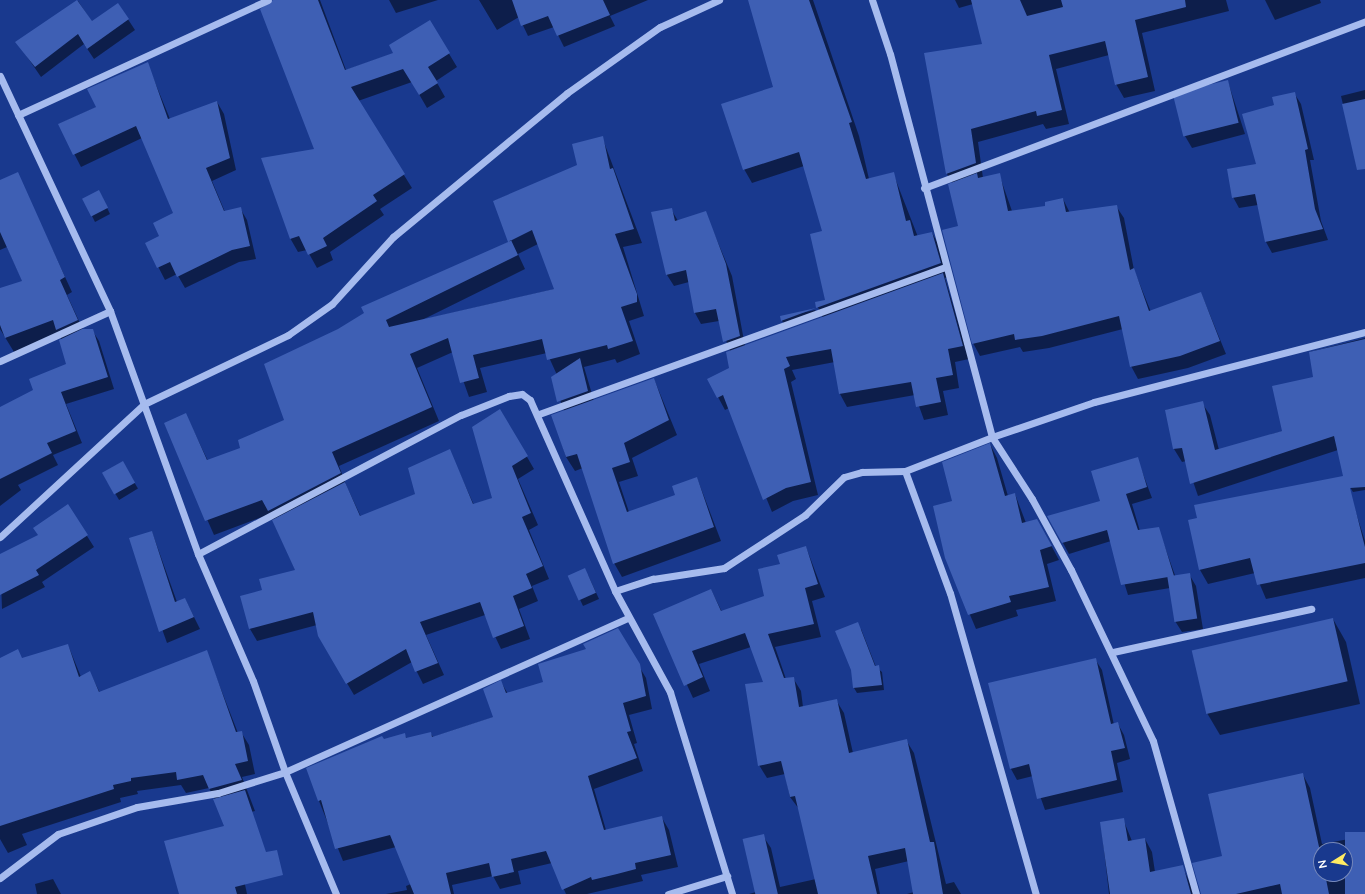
<!DOCTYPE html>
<html>
<head>
<meta charset="utf-8">
<style>
  body { margin:0 }
  #map { position:relative; width:1365px; height:894px; overflow:hidden; background:#19398e; font-family:Mulish,sans-serif }
  div>[style] { position:absolute }
  [style*='--x'] { left:calc(var(--x)*1px); top:calc(var(--y)*1px); width:calc(var(--w)*1px); rotate:calc(var(--a)*1deg) }
  .shadow>* { inset:0; background:#0007; transform-origin:0 0 }
  .building>* { inset:0; background:#3e5fb4; transform-origin:0 0 }
  .minor>* { height:7px; margin:-3.5px; padding:0 3.5px; transform-origin:3.5px; border-radius:3.5px; background:#a6bbee }
  span { translate:-50% -50%; white-space:nowrap; text-align:center; line-height:1.15; -webkit-text-stroke:3.5px #19398e; paint-order:stroke }
  .north { position:absolute; left:1313px; top:842px; width:40px; height:40px; box-sizing:border-box; background:#19398e; border:1px solid #7588bb; border-radius:50%; rotate:259deg; font-size:11px; font-weight:700; line-height:16px; text-align:center; color:#fff }
  .north::after { content:''; display:block; margin:auto; width:14px; height:18px; background:#ffeb63; clip-path:polygon(50% 0,100% 100%,50% 72%,0 100%) }
</style>
</head>
<body>
<div id="map">
  <div class="shadow">
    <i style="clip-path:polygon(273px 0,320px 0,346px 70px,395px 53px,430px 22px,457px 67px,436px 81px,445px 97px,427px 108px,412px 82px,358px 101px,412px 188px,380px 209px,384px 215px,330px 252px,333px 260px,317px 268px,307px 250px,298px 252px,290px 238px,315px 150px)"></i>
    <i style="clip-path:polygon(389px 0,438px 0,396px 13px)"></i>
    <i style="clip-path:polygon(479px 0,648px 0,610px 16px,615px 26px,564px 47px,554px 27px,528px 36px,519px 17px,497px 30px)"></i>
    <i style="clip-path:polygon(749px 0,813px 0,859px 136px,869px 179px,893px 173px,918px 237px,932px 233px,940px 247px,948px 277px,945px 278px,969px 359px,955px 362px,959px 388px,943px 391px,948px 415px,924px 420px,915px 395px,847px 407px,840px 394px,835px 362px,792px 370px,796px 379px,791px 382px,818px 495px,793px 501px,772px 512px,729px 408px,725px 410px,718px 397px,731px 369px,730px 351px,719px 321px,701px 324px,695px 313px,689px 282px,674px 286px,667px 275px,652px 213px,671px 209px,678px 221px,705px 212px,732px 276px,745px 346px,823px 318px,816px 303px,826px 301px,823px 232px,804px 166px,752px 183px,744px 169px,774px 88px)"></i>
    <i style="clip-path:polygon(955px 0,1226px 0,1229px 11px,1142px 33px,1155px 91px,1124px 98px,1116px 84px,1109px 55px,1056px 69px,1069px 124px,1046px 129px,1043px 124px,978px 142px,983px 178px,999px 174px,1012px 211px,1047px 207px,1063px 199px,1070px 213px,1116px 206px,1124px 218px,1134px 270px,1151px 312px,1201px 293px,1226px 354px,1188px 368px,1138px 379px,1131px 366px,1123px 329px,1049px 348px,1023px 352px,1020px 347px,980px 356px,973px 343px,953px 184px,947px 174px,925px 54px,983px 45px,973px 4px,959px 8px)"></i>
    <i style="clip-path:polygon(1265px 0,1320px 0,1321px 3px,1275px 20px)"></i>
    <i style="clip-path:polygon(78px 1px,92px 22px,118px 4px,135px 30px,94px 59px,84px 44px,41px 77px,17px 42px)"></i>
    <i style="clip-path:polygon(147px 63px,170px 119px,217px 102px,224px 114px,236px 170px,212px 181px,225px 212px,240px 208px,247px 220px,256px 259px,239px 262px,185px 288px,177px 274px,165px 280px,146px 243px,161px 237px,174px 214px,142px 138px,81px 167px,59px 124px,97px 107px)"></i>
    <i style="clip-path:polygon(1228px 82px,1245px 134px,1192px 148px,1185px 136px)"></i>
    <i style="clip-path:polygon(1365px 90px,1365px 157px,1352px 143px,1341px 96px)"></i>
    <i style="clip-path:polygon(1294px 93px,1301px 104px,1314px 160px,1310px 160px,1321px 221px,1328px 240px,1272px 253px,1266px 242px,1258px 205px,1239px 208px,1233px 197px,1257px 165px)"></i>
    <i style="clip-path:polygon(evenodd,602px 137px,642px 243px,623px 247px,644px 316px,629px 321px,640px 354px,617px 363px,615px 359px,584px 367px,594px 401px,654px 379px,677px 435px,632px 458px,638px 476px,619px 482px,629px 512px,677px 496px,697px 478px,721px 541px,622px 577px,614px 563px,583px 468px,575px 471px,566px 457px,553px 415px,564px 411px,552px 377px,557px 375px,547px 353px,480px 368px,487px 392px,469px 397px,453px 352px,417px 368px,439px 421px,339px 466px,347px 487px,361px 517px,416px 494px,449px 450px,474px 505px,493px 498px,500px 410px,534px 469px,518px 479px,538px 525px,529px 530px,549px 579px,532px 586px,538px 601px,519px 609px,530px 639px,501px 649px,485px 615px,426px 635px,444px 675px,423px 684px,412px 662px,354px 695px,319px 636px,317px 625px,257px 641px,250px 629px,263px 591px,296px 571px,270px 514px,214px 535px,165px 424px,186px 415px,208px 461px,242px 449px,286px 421px,339px 330px,509px 242px,494px 201px,578px 166px,602px 137px,538px 244px,555px 289px,422px 320px,525px 269px,518px 254px,538px 244px)"></i>
    <i style="clip-path:polygon(17px 173px,72px 292px,67px 295px,84px 332px,92px 330px,99px 341px,114px 389px,66px 404px,82px 443px,53px 455px,58px 465px,18px 485px,21px 490px,0 506px,0 408px,35px 390px,68px 364px,60px 335px,14px 352px,0 329px,0 289px,23px 282px,7px 247px,0 250px,0 181px)"></i>
    <i style="clip-path:polygon(102px 197px,110px 214px,95px 222px,92px 216px)"></i>
    <i style="clip-path:polygon(815px 310px,818px 314px,786px 326px,782px 321px,782px 317px)"></i>
    <i style="clip-path:polygon(1365px 338px,1365px 490px,1353px 492px,1345px 479px,1338px 450px,1198px 496px,1186px 461px,1182px 462px,1174px 449px,1166px 410px,1202px 403px,1210px 415px,1219px 450px,1283px 431px,1314px 377px,1310px 352px)"></i>
    <i style="clip-path:polygon(990px 444px,997px 458px,1008px 496px,1015px 494px,1026px 523px,1045px 534px,1059px 560px,1047px 564px,1056px 601px,1016px 610px,1018px 616px,976px 629px,946px 558px,953px 502px)"></i>
    <i style="clip-path:polygon(1137px 458px,1152px 498px,1132px 504px,1140px 531px,1158px 528px,1176px 578px,1189px 574px,1196px 586px,1203px 629px,1182px 632px,1175px 621px,1170px 588px,1128px 595px,1111px 541px,1069px 554px,1049px 517px,1101px 502px)"></i>
    <i style="left:122px;top:462px;width:31px;height:22px;rotate:59deg"></i>
    <i style="clip-path:polygon(1349px 491px,1365px 541px,1365px 578px,1266px 599px,1255px 573px,1208px 584px,1200px 570px,1190px 521px)"></i>
    <i style="clip-path:polygon(68px 506px,94px 547px,42px 582px,45px 587px,2px 609px,0 555px,39px 536px)"></i>
    <i style="clip-path:polygon(152px 532px,177px 602px,185px 599px,200px 629px,167px 643px,130px 539px)"></i>
    <i style="clip-path:polygon(806px 547px,825px 597px,812px 601px,821px 637px,775px 647px,786px 679px,793px 678px,801px 691px,803px 707px,836px 700px,844px 713px,853px 753px,906px 740px,914px 753px,946px 884px,954px 882px,961px 894px,907px 894px,914px 892px,909px 861px,875px 869px,880px 894px,749px 894px,756px 892px,763px 836px,771px 848px,780px 887px,816px 879px,799px 809px,790px 797px,785px 774px,767px 778px,759px 765px,764px 682px,751px 647px,699px 664px,710px 691px,693px 698px,655px 615px,711px 590px,722px 612px,766px 597px,781px 565px)"></i>
    <i style="clip-path:polygon(588px 575px,599px 599px,583px 606px,569px 576px)"></i>
    <i style="clip-path:polygon(1333px 619px,1346px 642px,1360px 704px,1220px 735px,1207px 713px,1193px 651px)"></i>
    <i style="clip-path:polygon(617px 629px,646px 678px,652px 709px,629px 715px,637px 743px,634px 744px,643px 771px,594px 789px,606px 830px,662px 818px,669px 830px,678px 867px,641px 875px,643px 881px,587px 894px,566px 894px,552px 863px,518px 871px,521px 884px,500px 889px,493px 876px,452px 885px,454px 894px,386px 894px,407px 890px,406px 886px,411px 884px,396px 847px,343px 861px,319px 801px,384px 740px,404px 734px,407px 739px,431px 734px,433px 737px,494px 717px,501px 682px,508px 694px,544px 683px)"></i>
    <i style="clip-path:polygon(861px 629px,876px 667px,882px 672px,884px 690px,857px 693px,854px 688px)"></i>
    <i style="clip-path:polygon(68px 645px,81px 677px,90px 673px,100px 693px,206px 651px,238px 733px,241px 732px,249px 745px,255px 774px,242px 777px,255px 811px,224px 819px,209px 788px,186px 793px,181px 785px,137px 791px,138px 794px,120px 798px,121px 802px,22px 834px,27px 845px,8px 853px,0 839px,0 659px,23px 659px)"></i>
    <i style="clip-path:polygon(1095px 659px,1102px 670px,1114px 725px,1118px 724px,1124px 735px,1130px 759px,1117px 763px,1123px 792px,1045px 810px,1033px 776px,1017px 780px,1011px 769px,989px 684px)"></i>
    <i style="clip-path:polygon(evenodd,1303px 775px,1310px 788px,1322px 844px,1365px 836px,1365px 894px,1201px 894px,1223px 857px,1303px 775px,1321px 850px,1345px 850px,1345px 874px,1321px 874px,1321px 850px)"></i>
    <i style="clip-path:polygon(1123px 819px,1132px 841px,1145px 839px,1152px 852px,1155px 872px,1182px 866px,1195px 894px,1109px 894px,1101px 823px)"></i>
    <i style="clip-path:polygon(235px 837px,247px 894px,179px 894px)"></i>
    <i style="clip-path:polygon(53px 879px,61px 894px,37px 894px,35px 884px)"></i>
  </div>
  <div class="building">
    <i style="clip-path:polygon(77px 0,92px 21px,118px 3px,129px 19px,87px 49px,78px 34px,35px 67px,15px 42px)"></i>
    <i style="clip-path:polygon(273px 0,318px 0,345px 70px,393px 53px,389px 45px,430px 20px,450px 53px,428px 67px,438px 83px,419px 95px,403px 69px,351px 87px,405px 174px,373px 195px,377px 201px,323px 238px,327px 246px,308px 255px,299px 236px,290px 239px,261px 158px,314px 149px,260px 9px)"></i>
    <i style="clip-path:polygon(512px 0,603px 0,610px 15px,557px 36px,548px 16px,521px 26px)"></i>
    <i style="clip-path:polygon(748px 0,809px 0,852px 122px,849px 123px,866px 179px,894px 172px,906px 221px,910px 220px,914px 236px,932px 232px,941px 263px,816px 308px,815px 302px,825px 300px,810px 234px,822px 231px,799px 152px,743px 170px,721px 104px,773px 87px)"></i>
    <i style="clip-path:polygon(971px 0,1020px 0,1027px 16px,1063px 7px,1061px 0,1185px 0,1186px 7px,1135px 20px,1148px 77px,1115px 85px,1105px 41px,1049px 55px,1062px 110px,1037px 116px,1036px 111px,971px 129px,976px 163px,946px 174px,924px 53px,982px 44px)"></i>
    <i style="clip-path:polygon(148px 62px,168px 119px,217px 101px,230px 158px,206px 168px,224px 211px,241px 207px,250px 246px,232px 250px,177px 277px,170px 262px,157px 268px,145px 243px,159px 236px,153px 223px,173px 213px,136px 126px,73px 155px,58px 124px,96px 107px,87px 89px)"></i>
    <i style="left:1228px;top:80px;width:44px;height:57px;rotate:76deg"></i>
    <i style="clip-path:polygon(1295px 92px,1308px 149px,1305px 150px,1315px 209px,1323px 229px,1265px 242px,1255px 194px,1232px 198px,1227px 169px,1256px 164px,1242px 114px,1274px 105px,1272px 97px)"></i>
    <i style="clip-path:polygon(1365px 99px,1365px 169px,1357px 170px,1342px 104px)"></i>
    <i style="clip-path:polygon(evenodd,603px 136px,610px 169px,613px 168px,634px 229px,615px 234px,637px 294px,637px 302px,621px 307px,633px 341px,608px 349px,607px 345px,547px 360px,542px 339px,473px 355px,479px 378px,460px 383px,448px 338px,410px 354px,432px 407px,332px 452px,341px 473px,268px 511px,262px 500px,205px 521px,164px 423px,186px 413px,207px 460px,240px 448px,238px 440px,284px 420px,264px 364px,338px 329px,364px 313px,361px 307px,508px 242px,493px 201px,577px 165px,572px 144px,603px 136px,532px 230px,554px 289px,389px 327px,386px 320px,518px 255px,511px 240px,508px 242px,532px 230px)"></i>
    <i style="clip-path:polygon(18px 172px,65px 277px,60px 280px,78px 320px,56px 330px,53px 320px,5px 338px,0 325px,0 288px,22px 281px,0 232px,0 180px)"></i>
    <i style="clip-path:polygon(977px 173px,978px 178px,1000px 173px,1008px 211px,1045px 206px,1045px 202px,1063px 198px,1066px 212px,1117px 205px,1130px 270px,1134px 268px,1149px 311px,1201px 292px,1220px 341px,1180px 356px,1130px 367px,1119px 316px,1042px 336px,1015px 340px,1014px 334px,972px 344px,942px 230px,958px 226px,948px 184px)"></i>
    <i style="left:99px;top:190px;width:20px;height:19px;rotate:63deg"></i>
    <i style="clip-path:polygon(672px 208px,675px 221px,706px 211px,726px 264px,740px 336px,723px 342px,716px 309px,694px 313px,686px 270px,666px 275px,651px 212px)"></i>
    <i style="clip-path:polygon(943px 273px,963px 346px,948px 349px,953px 375px,936px 378px,941px 402px,916px 407px,911px 382px,839px 394px,831px 349px,786px 357px,790px 366px,784px 369px,811px 482px,786px 488px,763px 500px,723px 395px,717px 398px,707px 379px,729px 368px,726px 352px)"></i>
    <i style="clip-path:polygon(816px 308px,781px 321px,780px 316px)"></i>
    <i style="clip-path:polygon(82px 329px,93px 329px,108px 377px,61px 392px,76px 431px,47px 443px,52px 453px,0 479px,0 407px,33px 390px,29px 379px,66px 364px,59px 340px)"></i>
    <i style="clip-path:polygon(1365px 339px,1365px 487px,1350px 488px,1365px 547px,1365px 563px,1257px 585px,1250px 558px,1199px 570px,1188px 520px,1197px 518px,1194px 505px,1343px 476px,1334px 436px,1190px 484px,1182px 448px,1173px 449px,1165px 410px,1203px 401px,1215px 450px,1282px 431px,1272px 386px,1313px 377px,1309px 352px)"></i>
    <i style="clip-path:polygon(580px 358px,588px 391px,557px 402px,551px 377px)"></i>
    <i style="clip-path:polygon(654px 378px,669px 420px,624px 443px,630px 462px,612px 468px,627px 512px,675px 495px,672px 486px,697px 477px,714px 527px,613px 564px,577px 454px,566px 457px,551px 415px)"></i>
    <i style="clip-path:polygon(500px 409px,528px 456px,512px 466px,531px 513px,522px 517px,543px 566px,526px 574px,532px 588px,513px 596px,524px 626px,493px 638px,480px 602px,420px 622px,438px 663px,415px 672px,406px 649px,346px 684px,318px 636px,313px 612px,249px 629px,240px 596px,262px 590px,259px 579px,295px 570px,272px 520px,345px 482px,360px 516px,415px 494px,408px 468px,450px 449px,473px 504px,492px 498px,472px 427px)"></i>
    <i style="clip-path:polygon(990px 443px,1005px 496px,1015px 493px,1022px 523px,1037px 519px,1052px 546px,1040px 550px,1049px 587px,1009px 596px,1011px 602px,968px 615px,945px 558px,933px 506px,952px 501px,942px 462px)"></i>
    <i style="clip-path:polygon(1138px 457px,1147px 487px,1126px 494px,1138px 530px,1159px 527px,1174px 576px,1121px 585px,1107px 530px,1062px 543px,1047px 516px,1100px 501px,1091px 471px)"></i>
    <i style="left:123px;top:461px;width:25px;height:24px;rotate:61deg"></i>
    <i style="clip-path:polygon(68px 504px,88px 535px,36px 570px,39px 575px,0 595px,0 554px,38px 535px,33px 528px)"></i>
    <i style="clip-path:polygon(152px 531px,175px 602px,185px 598px,194px 617px,159px 632px,129px 538px)"></i>
    <i style="clip-path:polygon(806px 546px,818px 584px,805px 588px,814px 624px,768px 634px,784px 678px,794px 677px,799px 707px,837px 699px,849px 753px,907px 739px,930px 842px,934px 842px,943px 894px,913px 894px,905px 848px,868px 856px,877px 894px,818px 894px,795px 796px,790px 797px,781px 761px,758px 766px,745px 684px,763px 682px,745px 633px,692px 651px,703px 677px,684px 686px,653px 614px,711px 589px,721px 611px,764px 596px,758px 569px,780px 564px,777px 555px)"></i>
    <i style="left:585px;top:568px;width:27px;height:19px;rotate:66deg"></i>
    <i style="left:1190px;top:573px;width:46px;height:23px;rotate:81deg"></i>
    <i style="left:1333px;top:618px;width:65px;height:145px;rotate:77deg"></i>
    <i style="clip-path:polygon(858px 622px,875px 666px,879px 665px,882px 685px,853px 688px,851px 670px,835px 631px)"></i>
    <i style="clip-path:polygon(618px 628px,640px 664px,646px 696px,623px 703px,631px 731px,627px 732px,637px 758px,588px 776px,604px 830px,662px 816px,671px 855px,635px 863px,636px 869px,617px 874px,592px 880px,591px 877px,562px 890px,546px 851px,511px 859px,514px 872px,492px 877px,489px 863px,446px 873px,451px 894px,414px 894px,390px 835px,335px 849px,321px 800px,318px 801px,306px 768px,382px 736px,384px 739px,405px 733px,406px 738px,431px 732px,432px 737px,493px 717px,483px 689px,501px 680px,506px 693px,543px 682px,538px 664px,586px 649px,583px 644px)"></i>
    <i style="clip-path:polygon(68px 644px,79px 677px,90px 671px,99px 692px,207px 650px,236px 732px,242px 731px,248px 761px,235px 764px,242px 780px,209px 789px,203px 775px,177px 780px,176px 772px,131px 778px,131px 781px,113px 785px,114px 789px,0 826px,0 658px,18px 649px,22px 658px)"></i>
    <i style="clip-path:polygon(1096px 658px,1111px 724px,1118px 722px,1125px 748px,1111px 751px,1117px 780px,1037px 799px,1029px 764px,1010px 769px,988px 683px)"></i>
    <i style="clip-path:polygon(1303px 773px,1321px 856px,1321px 874px,1325px 874px,1329px 894px,1282px 894px,1280px 884px,1236px 894px,1201px 894px,1192px 863px,1222px 856px,1208px 794px)"></i>
    <i style="clip-path:polygon(245px 790px,266px 852px,277px 850px,283px 875px,235px 887px,237px 894px,179px 894px,164px 841px,224px 826px,213px 799px)"></i>
    <i style="clip-path:polygon(1124px 818px,1128px 841px,1145px 838px,1150px 872px,1183px 865px,1191px 894px,1110px 894px,1100px 822px)"></i>
    <i style="left:1365px;top:832px;width:62px;height:20px;rotate:90deg"></i>
    <i style="left:764px;top:834px;width:62px;height:22px;rotate:77deg"></i>
  </div>
  <div class="minor">
    <i style="--x:0;--y:76;--w:259;--a:64.9"></i>
    <i style="--x:110;--y:311;--w:258;--a:70.1"></i>
    <i style="--x:198;--y:554;--w:138;--a:66.6"></i>
    <i style="--x:253;--y:681;--w:96;--a:70.6"></i>
    <i style="--x:285;--y:772;--w:132;--a:67.3"></i>
    <i style="--x:18;--y:115;--w:275;--a:-24.7"></i>
    <i style="--x:924;--y:188;--w:472;--a:-20.7"></i>
    <i style="--x:0;--y:361;--w:121;--a:-24.4"></i>
    <i style="--x:539;--y:414;--w:432;--a:-19.9"></i>
    <i style="--x:905;--y:471;--w:130;--a:69.8"></i>
    <i style="--x:950;--y:593;--w:313;--a:74.1"></i>
    <i style="--x:0;--y:537;--w:196;--a:-42.7"></i>
    <i style="--x:144;--y:404;--w:160;--a:-25.6"></i>
    <i style="--x:288;--y:335;--w:54;--a:-35.2"></i>
    <i style="--x:332;--y:304;--w:91;--a:-47.7"></i>
    <i style="--x:393;--y:237;--w:226;--a:-39.6"></i>
    <i style="--x:567;--y:93;--w:114;--a:-35.4"></i>
    <i style="--x:660;--y:27;--w:65;--a:-24.6"></i>
    <i style="--x:198;--y:554;--w:297;--a:-27.9"></i>
    <i style="--x:461;--y:415;--w:52;--a:-21.6"></i>
    <i style="--x:509;--y:396;--w:13;--a:-9"></i>
    <i style="--x:522;--y:394;--w:10;--a:37"></i>
    <i style="--x:530;--y:400;--w:209;--a:66"></i>
    <i style="--x:615;--y:591;--w:115;--a:61.4"></i>
    <i style="--x:670;--y:692;--w:211;--a:72.9"></i>
    <i style="--x:615;--y:591;--w:40;--a:-18"></i>
    <i style="--x:653;--y:579;--w:72;--a:-8.8"></i>
    <i style="--x:724;--y:568;--w:97;--a:-33.2"></i>
    <i style="--x:805;--y:515;--w:54;--a:-44.3"></i>
    <i style="--x:844;--y:477;--w:19;--a:-16"></i>
    <i style="--x:862;--y:472;--w:43;--a:-1.3"></i>
    <i style="--x:905;--y:471;--w:93;--a:-21.3"></i>
    <i style="--x:992;--y:437;--w:396;--a:-104.9"></i>
    <i style="--x:890;--y:54;--w:57;--a:-108.4"></i>
    <i style="--x:1113;--y:652;--w:203;--a:-12.3"></i>
    <i style="--x:0;--y:878;--w:73;--a:-37.2"></i>
    <i style="--x:58;--y:834;--w:83;--a:-18.9"></i>
    <i style="--x:137;--y:807;--w:82;--a:-9.8"></i>
    <i style="--x:218;--y:793;--w:70;--a:-17.4"></i>
    <i style="--x:285;--y:772;--w:376;--a:-24.2"></i>
    <i style="--x:668;--y:894;--w:62;--a:-17"></i>
    <i style="--x:1196;--y:894;--w:159;--a:-105.7"></i>
    <i style="--x:1153;--y:741;--w:190;--a:-115.6"></i>
    <i style="--x:1071;--y:570;--w:81;--a:-118.8"></i>
    <i style="--x:1032;--y:499;--w:74;--a:-122.8"></i>
    <i style="--x:992;--y:437;--w:108;--a:-18.9"></i>
    <i style="--x:1094;--y:402;--w:280;--a:-14.5"></i>
  </div>
  <div class="north">N</div>
</div>
</body>
</html>
